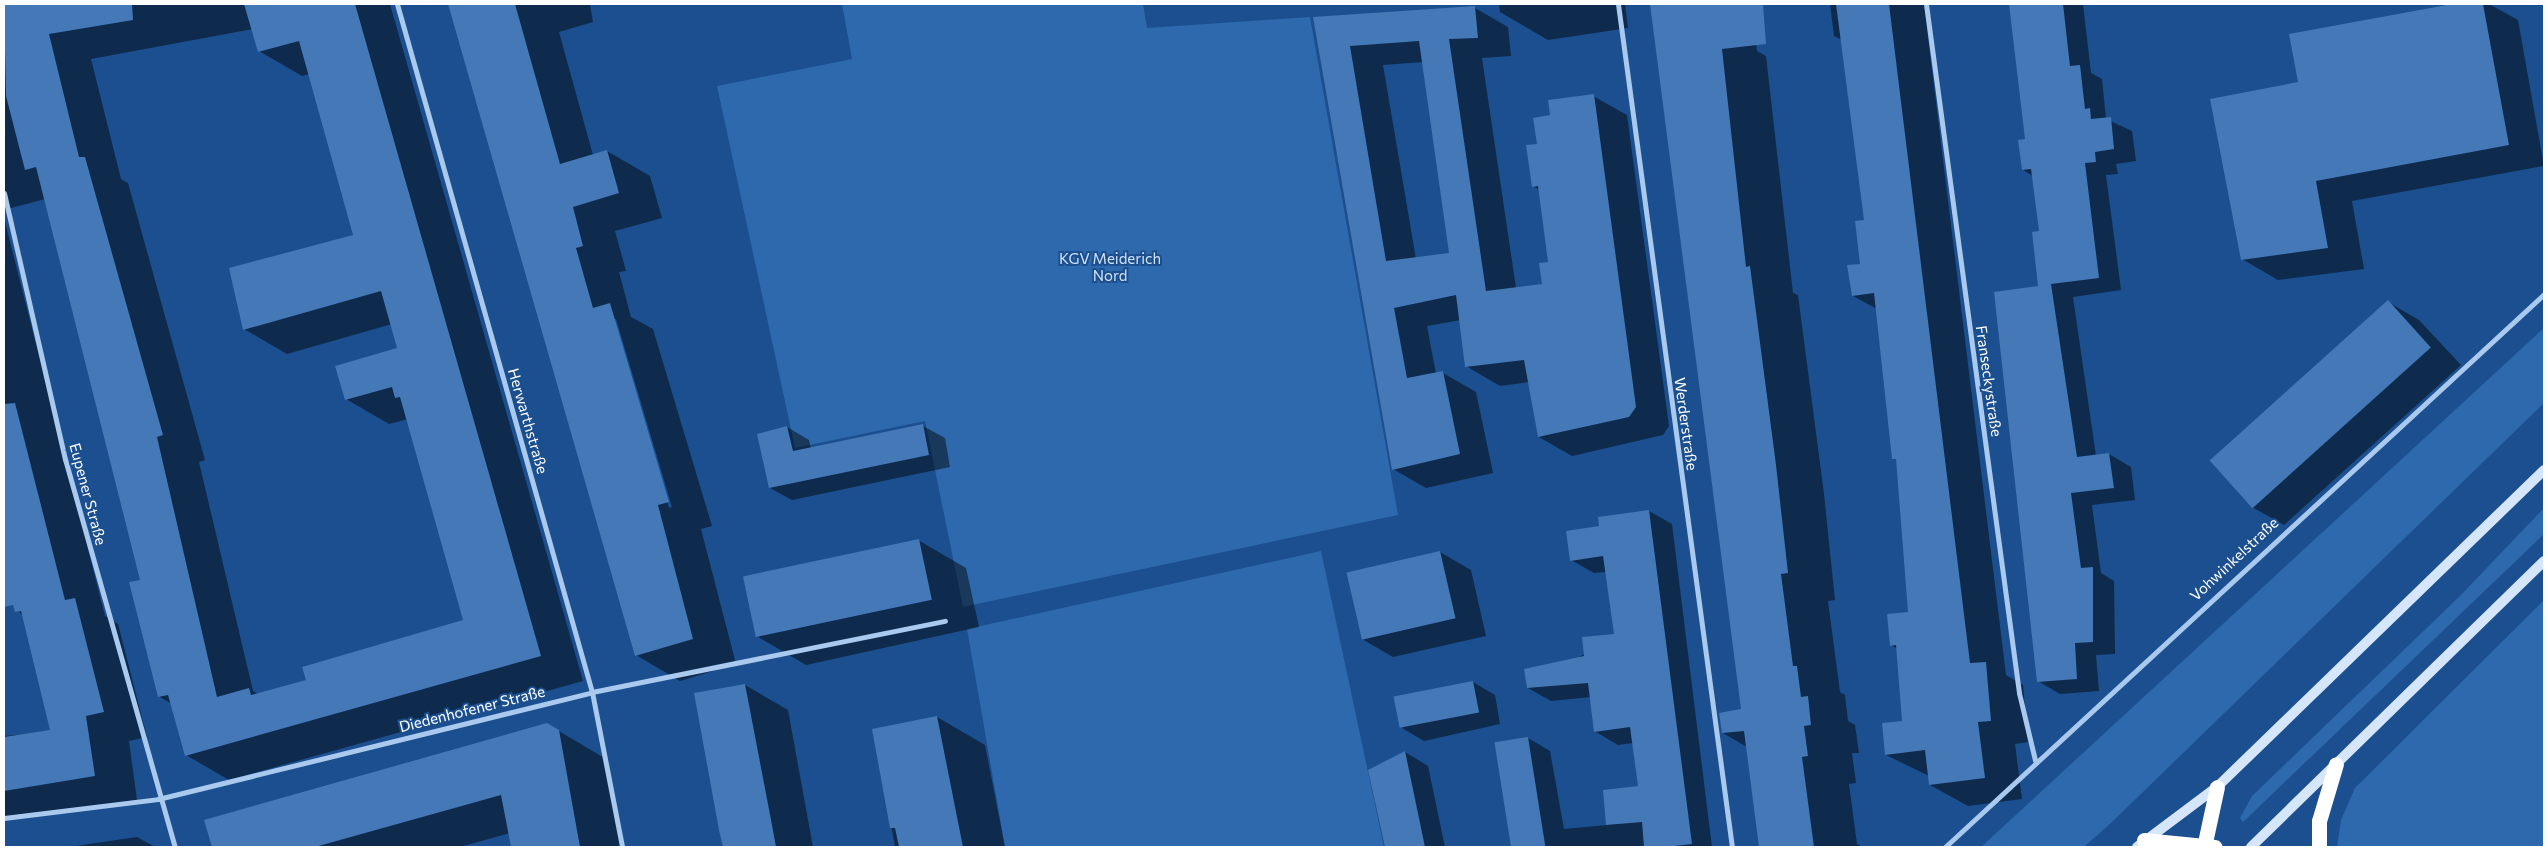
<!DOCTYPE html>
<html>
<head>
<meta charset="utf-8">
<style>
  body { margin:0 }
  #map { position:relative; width:2548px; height:851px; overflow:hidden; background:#1b4f8f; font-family:Commissioner,sans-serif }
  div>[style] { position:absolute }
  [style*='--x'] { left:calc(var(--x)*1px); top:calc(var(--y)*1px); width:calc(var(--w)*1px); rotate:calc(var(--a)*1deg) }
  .green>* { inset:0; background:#2e69ad }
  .shadow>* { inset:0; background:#0007 }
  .building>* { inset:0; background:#4478b7; transform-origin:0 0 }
  .minor>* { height:5px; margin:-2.5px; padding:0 2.5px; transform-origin:2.5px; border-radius:2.5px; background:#a9c9ee }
  .secondary>* { height:10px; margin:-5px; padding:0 5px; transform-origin:5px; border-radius:5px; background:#d6e6fa }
  .motorway>* { height:15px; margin:-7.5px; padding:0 7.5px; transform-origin:7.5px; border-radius:7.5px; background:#fff }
  span { translate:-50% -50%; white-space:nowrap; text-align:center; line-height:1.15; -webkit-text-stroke:4px #1b4f8f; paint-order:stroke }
  .park-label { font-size:15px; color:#cfe3fa }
  .street-label { font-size:15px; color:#fff }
  .frame { position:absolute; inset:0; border:5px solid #fff; pointer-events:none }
</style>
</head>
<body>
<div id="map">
  <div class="green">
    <i style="clip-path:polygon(842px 4px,1143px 4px,1147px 28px,1310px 17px,1398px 515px,963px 607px,925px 421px,795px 448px,717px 86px,852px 59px)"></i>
    <i style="clip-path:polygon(2544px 328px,2544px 403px,2111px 823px,2084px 847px,1981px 847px)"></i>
    <i style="clip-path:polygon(2544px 508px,2544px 534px,2243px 822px,2240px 818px,2252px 796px,2460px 596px)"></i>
    <i style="clip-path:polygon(1321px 551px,1384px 847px,1005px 847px,967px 629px)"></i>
    <i style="clip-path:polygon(2544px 600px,2544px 847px,2337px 847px,2341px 820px,2355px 788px)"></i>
  </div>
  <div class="shadow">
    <i style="clip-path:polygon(evenodd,4px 4px,390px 4px,583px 681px,229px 780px,186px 755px,172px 704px,160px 697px,142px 580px,45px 199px,4px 210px,4px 4px,253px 29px,259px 51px,302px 76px,309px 74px,355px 236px,230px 269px,244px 329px,287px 354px,392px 324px,399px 348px,346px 399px,389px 424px,408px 419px,465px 621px,307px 681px,258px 694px,253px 691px,199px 462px,205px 460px,128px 183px,121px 179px,91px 59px,253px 29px)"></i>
    <i style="clip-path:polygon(evenodd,449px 4px,590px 4px,593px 22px,559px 32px,593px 155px,607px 151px,650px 176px,662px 218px,615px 231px,626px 271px,619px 272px,631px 317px,653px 329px,712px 526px,701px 529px,736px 664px,680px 681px,636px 655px,449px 4px,613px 319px,616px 319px,672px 507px,669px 508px,613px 319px)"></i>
    <i style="clip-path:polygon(1499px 4px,1625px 4px,1628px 28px,1548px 40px,1500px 12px)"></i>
    <i style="clip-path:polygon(1651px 4px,1751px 4px,1757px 51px,1766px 56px,1793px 293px,1798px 295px,1824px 494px,1835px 600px,1828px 601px,1840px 692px,1845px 695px,1848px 721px,1855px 725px,1859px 753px,1852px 753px,1856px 783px,1849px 784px,1857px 844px,1863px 847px,1762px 847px,1747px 747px,1723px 733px,1743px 710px)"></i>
    <i style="clip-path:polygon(1830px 4px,1924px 4px,2006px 675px,2023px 685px,2028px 742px,2015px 744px,2022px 799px,1968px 806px,1930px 785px,1929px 776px,1886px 755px,1903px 722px,1898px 649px,1891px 645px,1909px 613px,1897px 460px,1877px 309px,1853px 296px,1862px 265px,1865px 221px,1842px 40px,1834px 36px)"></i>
    <i style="clip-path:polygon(2010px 4px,2083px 4px,2091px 73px,2102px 79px,2106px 119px,2132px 131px,2136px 161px,2116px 164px,2118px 174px,2106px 175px,2121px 290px,2073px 297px,2096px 456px,2109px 454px,2131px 467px,2135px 500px,2092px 505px,2101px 573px,2114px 581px,2115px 654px,2096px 655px,2099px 691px,2060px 694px,2038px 681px,2040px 233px,2033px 176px,2023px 170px,2027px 140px)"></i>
    <i style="clip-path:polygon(2459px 4px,2489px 4px,2518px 20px,2544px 166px,2352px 201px,2364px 269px,2278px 280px,2242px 259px,2299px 83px,2290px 35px)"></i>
    <i style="clip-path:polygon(evenodd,1475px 8px,1508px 27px,1511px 56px,1482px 58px,1516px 288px,1543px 285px,1550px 263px,1540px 190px,1533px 186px,1538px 145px,1552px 117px,1593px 96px,1627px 115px,1669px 426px,1663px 435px,1572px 456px,1539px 437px,1529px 382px,1500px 386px,1466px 366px,1461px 320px,1427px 326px,1436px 374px,1443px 373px,1476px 392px,1493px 473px,1426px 488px,1393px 469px,1314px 18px,1475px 8px,1423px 62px,1451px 254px,1416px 259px,1383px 65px,1423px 62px)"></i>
    <i style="clip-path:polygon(4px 218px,105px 616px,118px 624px,147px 737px,129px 741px,137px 800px,4px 819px,4px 736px,52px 732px,23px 616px,13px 605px,4px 565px)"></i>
    <i style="clip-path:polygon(2388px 302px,2419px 320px,2461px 365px,2284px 525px,2252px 507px)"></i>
    <i style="clip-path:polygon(923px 426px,945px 438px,950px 467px,792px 500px,770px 488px,787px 427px,809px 440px,811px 449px)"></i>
    <i style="clip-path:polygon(1649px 511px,1672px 524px,1712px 847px,1515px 847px,1496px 745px,1528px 738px,1550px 751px,1564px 829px,1607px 825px,1640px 787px,1633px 743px,1618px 745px,1596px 732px,1591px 697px,1551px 701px,1528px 688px,1616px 635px,1607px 572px,1594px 573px,1571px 560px,1600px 527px)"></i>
    <i style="clip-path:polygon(918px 540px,966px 568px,979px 627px,806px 665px,758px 637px)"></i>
    <i style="clip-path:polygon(1440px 552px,1471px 570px,1486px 636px,1393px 657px,1362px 639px)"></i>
    <i style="clip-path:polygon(1473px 682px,1495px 695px,1500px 724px,1424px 741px,1402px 728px)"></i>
    <i style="clip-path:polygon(745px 685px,788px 710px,813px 847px,724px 847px,696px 694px)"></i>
    <i style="clip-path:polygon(937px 717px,985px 745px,1005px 847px,895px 847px,874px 730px)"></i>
    <i style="clip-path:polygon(547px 724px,606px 759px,623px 847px,513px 847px,510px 833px,460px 847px,214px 847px,205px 821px)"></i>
    <i style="clip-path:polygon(1405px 752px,1428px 766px,1445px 847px,1387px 847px,1370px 771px)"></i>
    <i style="clip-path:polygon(137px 837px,155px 847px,69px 847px)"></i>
  </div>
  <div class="building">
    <i style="clip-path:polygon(4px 4px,132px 4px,133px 20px,49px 34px,79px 157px,85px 157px,163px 435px,157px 437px,217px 697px,249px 688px,251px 695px,306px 680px,302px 667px,463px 620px,400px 397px,395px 398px,392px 387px,345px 400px,335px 366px,397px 348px,381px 291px,243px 330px,229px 268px,353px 235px,299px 41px,258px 52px,244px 4px,355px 4px,541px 656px,185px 756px,168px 695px,158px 697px,129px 582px,140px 580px,107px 449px,36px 167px,25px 170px,6px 96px)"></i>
    <i style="clip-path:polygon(448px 4px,515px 4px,560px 164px,607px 150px,619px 193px,573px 207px,583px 246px,576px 248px,593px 308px,610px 303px,669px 502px,658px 505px,693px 639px,635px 656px)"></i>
    <i style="clip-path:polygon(1650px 4px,1763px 4px,1766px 44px,1722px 49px,1746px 267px,1750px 266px,1776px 465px,1788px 573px,1781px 574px,1793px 666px,1797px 666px,1801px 697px,1808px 696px,1811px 725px,1804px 726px,1808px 756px,1802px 757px,1814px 847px,1759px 847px,1744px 731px,1722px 733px,1719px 713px,1741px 709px)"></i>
    <i style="clip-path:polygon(1836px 4px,1889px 4px,1970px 663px,1986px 662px,1991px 721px,1978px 722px,1985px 778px,1929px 785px,1925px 750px,1885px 755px,1882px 723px,1902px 721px,1896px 645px,1890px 646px,1887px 614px,1908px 612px,1896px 459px,1892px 459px,1874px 293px,1852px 296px,1847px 265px,1860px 264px,1855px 221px,1864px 220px)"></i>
    <i style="clip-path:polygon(2009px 4px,2063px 4px,2070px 66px,2080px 65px,2085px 109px,2090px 108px,2091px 119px,2111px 117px,2114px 149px,2095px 152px,2096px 162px,2085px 163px,2099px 278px,2051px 284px,2077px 457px,2109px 453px,2114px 488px,2071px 493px,2081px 568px,2093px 567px,2093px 642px,2075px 643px,2077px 679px,2037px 682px,1994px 292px,2038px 286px,2032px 232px,2039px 231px,2031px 169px,2022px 170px,2018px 140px,2025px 139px)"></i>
    <i style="clip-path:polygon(2452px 4px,2483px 4px,2509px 145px,2316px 181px,2328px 248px,2241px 260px,2210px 99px,2298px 82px,2289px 34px)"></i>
    <i style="clip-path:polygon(evenodd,1475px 6px,1478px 38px,1449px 39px,1486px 291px,1542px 284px,1539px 263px,1548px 262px,1538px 186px,1532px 187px,1526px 145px,1537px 144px,1533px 118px,1550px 115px,1548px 100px,1594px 94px,1636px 407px,1629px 417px,1538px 437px,1524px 360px,1465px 367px,1456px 295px,1394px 308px,1407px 378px,1443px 371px,1460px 454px,1392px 470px,1313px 17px,1475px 6px,1419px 41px,1449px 253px,1386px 261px,1350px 46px,1419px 41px)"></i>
    <i style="left:2388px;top:300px;width:64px;height:240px;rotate:48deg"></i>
    <i style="clip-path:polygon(15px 403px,65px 600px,75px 598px,104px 712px,86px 716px,95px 776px,4px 791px,4px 737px,50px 730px,21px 611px,15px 612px,13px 605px,4px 607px,4px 404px)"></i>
    <i style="clip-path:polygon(923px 424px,929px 455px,769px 488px,757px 434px,787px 426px,793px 451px)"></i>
    <i style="clip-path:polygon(1649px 510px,1692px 844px,1665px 847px,1644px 847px,1642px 822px,1606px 825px,1603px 790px,1638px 786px,1630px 727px,1594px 732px,1588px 683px,1527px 688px,1524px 669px,1584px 656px,1582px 637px,1614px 634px,1603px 556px,1570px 561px,1566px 531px,1599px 526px,1598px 517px)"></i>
    <i style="left:919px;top:539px;width:62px;height:180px;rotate:78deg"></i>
    <i style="left:1440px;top:551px;width:69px;height:96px;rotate:77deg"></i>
    <i style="left:1473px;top:681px;width:32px;height:81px;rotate:79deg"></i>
    <i style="clip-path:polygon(745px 684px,772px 825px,776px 847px,723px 847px,719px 830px,694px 693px)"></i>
    <i style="clip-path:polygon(937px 716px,963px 847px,899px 847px,895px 828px,890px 828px,872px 729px)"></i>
    <i style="clip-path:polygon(547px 723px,559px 730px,580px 847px,511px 847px,501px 795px,315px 847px,212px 847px,204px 820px)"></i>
    <i style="left:1528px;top:737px;width:111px;height:34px;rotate:81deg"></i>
    <i style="clip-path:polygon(1405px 751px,1425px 847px,1385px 847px,1368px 770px)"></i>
  </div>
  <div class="minor">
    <i style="--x:397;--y:4;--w:715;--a:74.18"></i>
    <i style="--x:592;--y:692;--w:158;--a:79"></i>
    <i style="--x:1618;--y:4;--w:851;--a:82.3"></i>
    <i style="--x:1926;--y:4;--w:695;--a:82.31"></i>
    <i style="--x:2019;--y:693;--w:69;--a:76.6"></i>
    <i style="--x:4;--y:193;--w:273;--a:77.1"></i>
    <i style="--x:65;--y:459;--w:403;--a:74.2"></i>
    <i style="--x:4;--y:818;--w:155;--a:-7"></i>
    <i style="--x:158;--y:799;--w:447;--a:-13.8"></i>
    <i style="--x:592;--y:692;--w:360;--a:-11.4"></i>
    <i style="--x:1945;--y:847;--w:815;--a:-42.71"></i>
  </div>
  <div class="secondary">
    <i style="--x:2137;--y:847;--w:100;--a:-36.9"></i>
    <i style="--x:2217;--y:787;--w:455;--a:-44.1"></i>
    <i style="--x:2251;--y:847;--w:409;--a:-44.3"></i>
  </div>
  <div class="motorway">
    <i style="--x:2144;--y:840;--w:71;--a:5.6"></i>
    <i style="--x:2204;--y:847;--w:61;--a:-77.8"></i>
    <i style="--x:2319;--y:847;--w:26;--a:-90"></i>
    <i style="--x:2319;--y:821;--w:59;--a:-73.4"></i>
  </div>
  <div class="park-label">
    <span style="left:1110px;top:267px">KGV Meiderich<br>Nord</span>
  </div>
  <div class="street-label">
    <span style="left:1989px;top:381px;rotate:82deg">Franseckystraße</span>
    <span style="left:528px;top:421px;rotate:74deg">Herwarthstraße</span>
    <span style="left:1686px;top:424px;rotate:82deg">Werderstraße</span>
    <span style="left:88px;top:494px;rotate:75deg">Eupener Straße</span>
    <span style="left:2234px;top:559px;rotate:-43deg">Vohwinkelstraße</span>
    <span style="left:472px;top:709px;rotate:-14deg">Diedenhofener Straße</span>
  </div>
  <div class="frame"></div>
</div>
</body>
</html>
